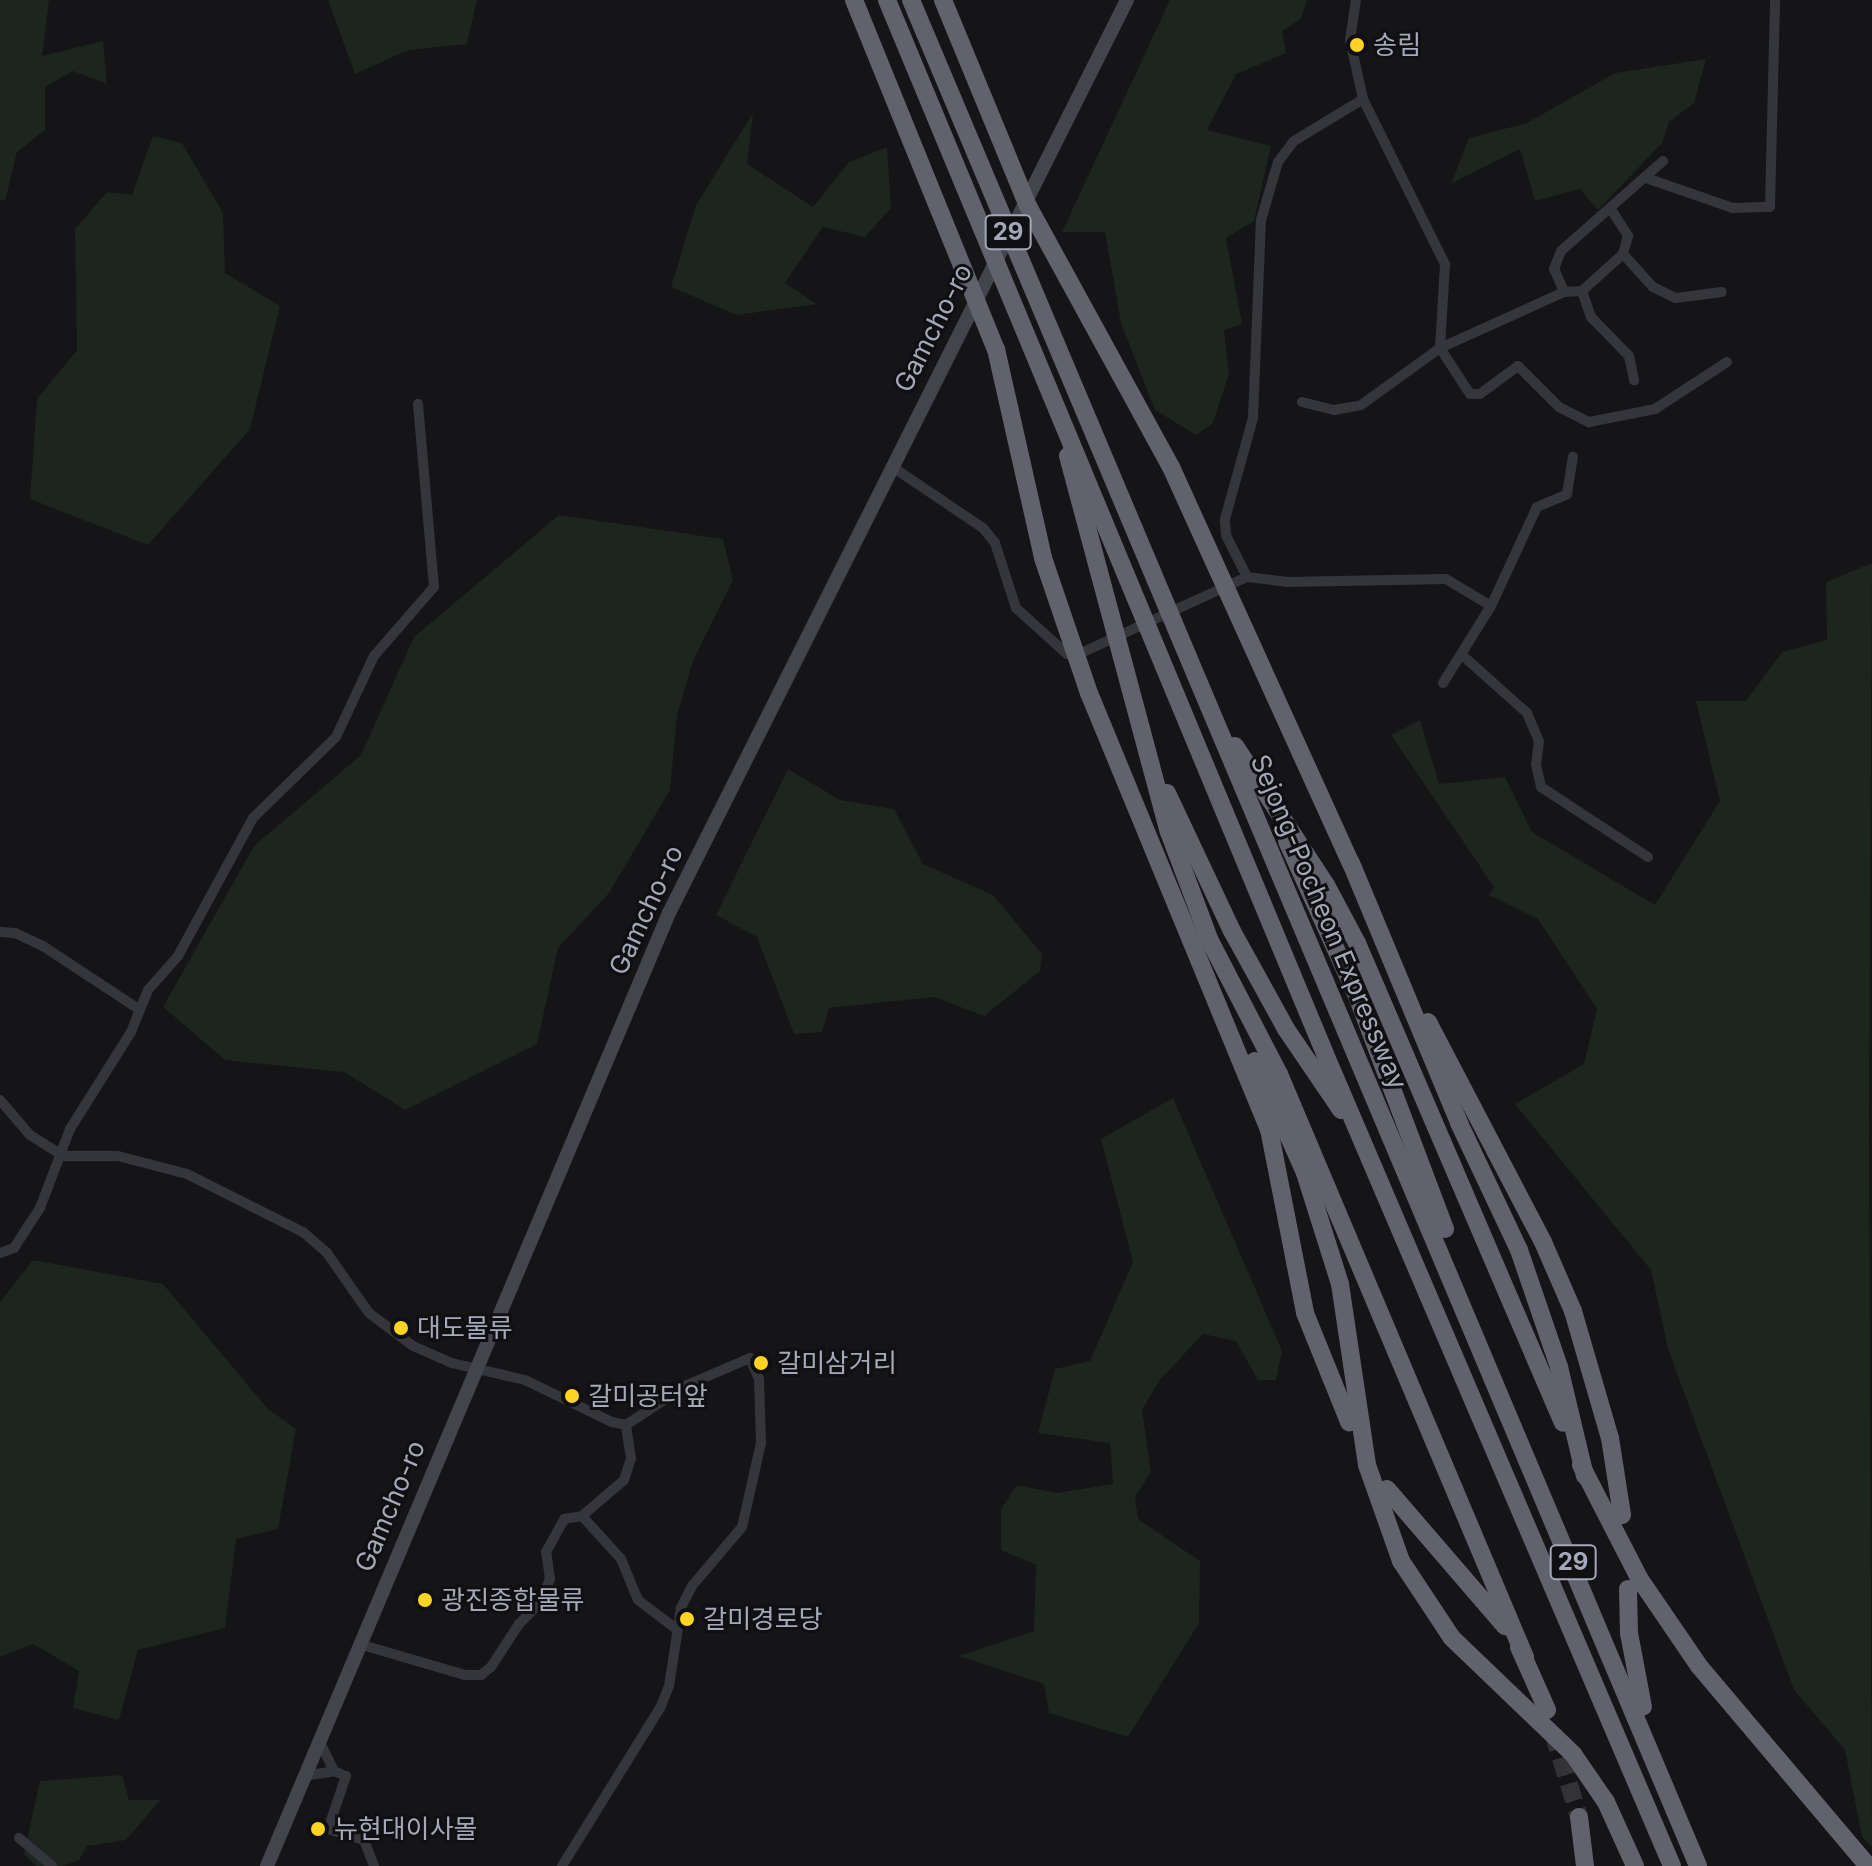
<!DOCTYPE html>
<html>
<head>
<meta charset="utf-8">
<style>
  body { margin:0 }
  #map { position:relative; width:1872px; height:1866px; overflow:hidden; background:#151417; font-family:Inter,"Noto Sans KR",sans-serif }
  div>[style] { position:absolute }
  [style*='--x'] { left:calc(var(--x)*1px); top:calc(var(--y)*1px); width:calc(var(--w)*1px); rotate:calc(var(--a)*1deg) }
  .green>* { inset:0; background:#1c251e }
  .highway-tunnel>* { height:18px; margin-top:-9px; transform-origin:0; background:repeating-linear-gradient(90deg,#323237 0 18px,transparent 0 27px) }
  .street>* { height:10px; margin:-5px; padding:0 5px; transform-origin:5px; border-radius:5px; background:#35353c }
  .secondary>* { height:14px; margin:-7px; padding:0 7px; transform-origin:7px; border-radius:7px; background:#43444c }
  .highway>* { height:18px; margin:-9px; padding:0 9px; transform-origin:9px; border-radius:9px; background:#61626d }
  .dots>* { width:22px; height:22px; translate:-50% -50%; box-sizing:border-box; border:4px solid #100f11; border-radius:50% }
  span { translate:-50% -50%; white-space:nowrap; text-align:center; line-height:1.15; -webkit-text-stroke:6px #100f11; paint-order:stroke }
  .shield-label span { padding:2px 6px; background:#100f11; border:2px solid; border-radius:6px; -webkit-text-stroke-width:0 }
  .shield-label { font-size:24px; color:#a5a8b8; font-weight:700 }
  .poi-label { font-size:26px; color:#a5a8b8 }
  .left { translate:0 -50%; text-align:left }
  .street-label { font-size:26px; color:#a5a8b8 }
</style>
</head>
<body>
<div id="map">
  <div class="green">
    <i style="clip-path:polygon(0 0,49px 0,42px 56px,103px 41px,107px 84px,73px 71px,45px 87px,45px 130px,17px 152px,5px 201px,0 200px)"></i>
    <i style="clip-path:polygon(328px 0,477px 0,467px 44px,408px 50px,355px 74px)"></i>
    <i style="clip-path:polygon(1170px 0,1307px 0,1301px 19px,1282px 31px,1286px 53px,1236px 74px,1207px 130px,1271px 146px,1254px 221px,1226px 238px,1242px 324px,1224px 330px,1229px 374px,1213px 423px,1196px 435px,1155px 410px,1121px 323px,1105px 232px,1062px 232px)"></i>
    <i style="clip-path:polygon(1706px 59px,1694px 103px,1669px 122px,1662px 143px,1598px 210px,1580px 189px,1535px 201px,1520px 149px,1451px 184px,1469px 138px,1527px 123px,1615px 73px)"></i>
    <i style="clip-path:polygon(753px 113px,747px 164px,813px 207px,849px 162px,887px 147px,891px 208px,865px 237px,823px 227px,785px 283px,817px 304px,737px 315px,671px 287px,696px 205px)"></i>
    <i style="clip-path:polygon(153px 136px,182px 143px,223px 213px,225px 273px,280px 306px,250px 429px,148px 545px,30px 499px,37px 399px,77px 350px,75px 229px,107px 192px,132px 195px)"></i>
    <i style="clip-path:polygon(559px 515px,723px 539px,733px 580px,693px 661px,677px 715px,670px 790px,609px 893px,558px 948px,537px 1044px,405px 1110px,344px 1072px,225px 1060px,163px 1007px,254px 846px,361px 755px,414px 637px)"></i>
    <i style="clip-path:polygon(1872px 563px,1869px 1124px,1872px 1847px,1862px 1837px,1845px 1750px,1794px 1690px,1668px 1349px,1651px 1270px,1515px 1104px,1584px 1064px,1597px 1009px,1538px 919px,1489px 895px,1494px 887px,1391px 735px,1420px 720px,1439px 784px,1505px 777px,1532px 832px,1655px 905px,1720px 801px,1696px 701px,1746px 701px,1782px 652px,1827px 640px,1826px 582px)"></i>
    <i style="clip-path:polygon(788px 769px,840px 800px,894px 809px,923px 864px,993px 895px,1042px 954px,1040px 971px,984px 1016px,934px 997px,829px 1008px,822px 1032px,794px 1034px,757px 937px,716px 915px)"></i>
    <i style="clip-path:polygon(1173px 1098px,1282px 1351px,1276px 1380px,1258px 1380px,1236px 1341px,1203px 1334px,1159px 1381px,1142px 1410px,1151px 1472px,1135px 1497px,1138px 1519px,1200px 1561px,1199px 1623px,1128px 1737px,1049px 1713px,1044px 1684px,959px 1656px,1034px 1631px,1036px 1565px,1001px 1550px,1001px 1509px,1017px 1485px,1057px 1493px,1113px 1484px,1110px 1443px,1038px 1433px,1055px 1369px,1090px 1361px,1133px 1262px,1101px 1139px)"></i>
    <i style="clip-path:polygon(33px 1260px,163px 1284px,268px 1409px,296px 1429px,278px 1529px,236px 1539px,225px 1628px,138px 1650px,119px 1720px,73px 1708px,79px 1671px,33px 1644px,0 1657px,0 1302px)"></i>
    <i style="clip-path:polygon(122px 1775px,129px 1800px,160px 1800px,126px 1840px,87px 1846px,79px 1860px,63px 1866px,36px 1866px,24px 1854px,40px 1781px)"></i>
  </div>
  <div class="highway-tunnel">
    <i style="--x:1553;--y:1732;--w:89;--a:73"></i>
  </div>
  <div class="street">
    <i style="--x:1363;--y:99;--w:184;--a:63.6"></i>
    <i style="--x:1445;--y:264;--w:84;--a:93.4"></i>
    <i style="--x:1440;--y:348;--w:55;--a:56.9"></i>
    <i style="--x:1470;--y:394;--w:10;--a:0"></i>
    <i style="--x:1480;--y:394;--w:47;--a:-36.4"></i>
    <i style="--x:1518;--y:366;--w:58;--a:45"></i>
    <i style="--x:1559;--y:407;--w:34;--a:27"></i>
    <i style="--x:1589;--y:422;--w:67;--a:-11.1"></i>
    <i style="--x:1655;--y:409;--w:86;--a:-33.1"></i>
    <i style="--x:1646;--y:178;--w:92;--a:19"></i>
    <i style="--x:1733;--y:208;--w:37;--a:-2"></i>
    <i style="--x:1770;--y:207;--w:207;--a:-88.6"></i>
    <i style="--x:1612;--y:211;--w:30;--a:57"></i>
    <i style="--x:1628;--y:236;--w:19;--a:106"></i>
    <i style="--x:1623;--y:254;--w:45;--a:47.7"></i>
    <i style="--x:1653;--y:287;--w:25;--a:26"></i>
    <i style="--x:1676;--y:298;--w:46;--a:-7.4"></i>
    <i style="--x:1582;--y:291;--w:55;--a:-42.1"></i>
    <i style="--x:1564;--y:292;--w:25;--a:-113"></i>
    <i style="--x:1554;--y:269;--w:19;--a:-69"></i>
    <i style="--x:1561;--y:251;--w:136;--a:-41.4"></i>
    <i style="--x:1302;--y:402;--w:33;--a:14"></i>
    <i style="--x:1334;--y:410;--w:27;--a:-10"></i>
    <i style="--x:1361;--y:405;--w:97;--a:-35.8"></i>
    <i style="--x:1440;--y:348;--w:136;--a:-24.3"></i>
    <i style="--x:1564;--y:292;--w:18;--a:-3"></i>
    <i style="--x:1582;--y:291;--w:28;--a:71"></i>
    <i style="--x:1591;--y:317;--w:54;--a:45.7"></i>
    <i style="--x:1629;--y:356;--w:25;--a:78"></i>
    <i style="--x:891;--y:466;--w:111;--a:34"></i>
    <i style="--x:983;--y:528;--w:19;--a:51"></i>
    <i style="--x:995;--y:543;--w:68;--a:72.1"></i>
    <i style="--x:1016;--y:608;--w:69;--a:42"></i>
    <i style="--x:1067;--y:654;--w:14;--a:-4"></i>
    <i style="--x:1081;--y:653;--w:183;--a:-24.6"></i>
    <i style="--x:1247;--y:577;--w:47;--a:-116.6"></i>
    <i style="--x:1226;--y:535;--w:16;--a:-94"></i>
    <i style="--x:1225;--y:519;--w:105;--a:-74.5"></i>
    <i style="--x:1253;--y:418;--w:198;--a:-87.7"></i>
    <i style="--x:1261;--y:220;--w:60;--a:-73.7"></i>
    <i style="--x:1278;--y:162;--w:26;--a:-53"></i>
    <i style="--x:1294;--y:141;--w:81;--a:-31.3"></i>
    <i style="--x:1363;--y:99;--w:60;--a:-102.4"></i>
    <i style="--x:1350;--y:40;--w:40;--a:-81.5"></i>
    <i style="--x:1247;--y:577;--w:39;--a:7"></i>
    <i style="--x:1286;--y:582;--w:160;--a:-1.1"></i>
    <i style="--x:1446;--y:579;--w:52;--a:31"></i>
    <i style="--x:1491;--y:606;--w:109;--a:-65.1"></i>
    <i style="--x:1537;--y:507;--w:33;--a:-23"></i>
    <i style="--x:1567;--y:494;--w:38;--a:-81"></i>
    <i style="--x:1461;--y:654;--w:89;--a:41.8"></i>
    <i style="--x:1527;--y:713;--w:30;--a:67"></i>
    <i style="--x:1539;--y:741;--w:24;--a:97"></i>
    <i style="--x:1536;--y:765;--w:23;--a:77"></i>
    <i style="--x:1541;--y:787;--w:128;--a:33.2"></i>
    <i style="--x:1443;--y:683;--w:91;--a:-58.1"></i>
    <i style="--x:0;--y:932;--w:15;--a:4"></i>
    <i style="--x:15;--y:933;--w:31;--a:25"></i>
    <i style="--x:43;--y:946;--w:116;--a:33.4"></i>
    <i style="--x:0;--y:1100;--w:46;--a:49.4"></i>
    <i style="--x:30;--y:1135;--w:39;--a:32"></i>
    <i style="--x:63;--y:1156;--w:55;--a:0"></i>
    <i style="--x:118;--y:1156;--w:71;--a:14.6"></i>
    <i style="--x:187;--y:1174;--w:130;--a:26.6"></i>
    <i style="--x:303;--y:1232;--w:32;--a:41"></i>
    <i style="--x:327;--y:1253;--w:73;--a:55"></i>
    <i style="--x:369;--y:1313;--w:55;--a:36.9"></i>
    <i style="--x:413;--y:1346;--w:43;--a:23.6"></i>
    <i style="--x:452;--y:1363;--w:75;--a:13.1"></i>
    <i style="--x:525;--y:1380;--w:97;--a:25.8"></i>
    <i style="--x:612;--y:1422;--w:14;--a:12"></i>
    <i style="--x:626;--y:1425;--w:73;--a:-33.3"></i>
    <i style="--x:687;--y:1385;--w:69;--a:-23.2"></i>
    <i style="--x:750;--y:1358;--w:23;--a:67"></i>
    <i style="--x:759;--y:1379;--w:64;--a:88.2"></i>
    <i style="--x:761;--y:1443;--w:86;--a:102.7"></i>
    <i style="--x:742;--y:1527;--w:77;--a:130.3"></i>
    <i style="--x:692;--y:1586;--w:25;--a:117"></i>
    <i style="--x:681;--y:1608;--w:79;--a:98.7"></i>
    <i style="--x:669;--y:1686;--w:24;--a:112"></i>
    <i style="--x:660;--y:1708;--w:186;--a:121.8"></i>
    <i style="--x:0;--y:1253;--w:15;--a:-20"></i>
    <i style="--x:14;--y:1248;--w:48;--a:-57"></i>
    <i style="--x:40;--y:1208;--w:85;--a:-69.2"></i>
    <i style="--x:70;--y:1129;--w:115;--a:-57.8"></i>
    <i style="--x:131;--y:1032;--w:45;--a:-68"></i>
    <i style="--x:148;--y:990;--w:45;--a:-48.6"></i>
    <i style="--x:178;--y:956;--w:157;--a:-61.5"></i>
    <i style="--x:253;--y:818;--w:116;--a:-44.3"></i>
    <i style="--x:336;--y:737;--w:89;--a:-64.9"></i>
    <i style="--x:374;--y:656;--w:91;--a:-49"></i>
    <i style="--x:434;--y:587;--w:184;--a:-95"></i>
    <i style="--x:582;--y:1516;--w:58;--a:47.8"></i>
    <i style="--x:621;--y:1559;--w:44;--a:67.5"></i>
    <i style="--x:638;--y:1600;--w:46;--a:37.1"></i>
    <i style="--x:359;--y:1644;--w:110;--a:16.3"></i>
    <i style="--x:465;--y:1675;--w:16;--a:0"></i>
    <i style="--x:481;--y:1675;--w:13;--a:-39"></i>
    <i style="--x:491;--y:1667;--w:51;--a:-56.9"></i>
    <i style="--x:519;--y:1624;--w:31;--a:-45"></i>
    <i style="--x:541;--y:1602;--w:25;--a:-69"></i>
    <i style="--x:550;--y:1579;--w:27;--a:-98"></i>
    <i style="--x:546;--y:1552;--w:38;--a:-61"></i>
    <i style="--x:564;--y:1519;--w:18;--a:-9"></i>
    <i style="--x:582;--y:1516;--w:55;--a:-40.6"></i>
    <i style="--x:624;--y:1480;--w:23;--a:-72"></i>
    <i style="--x:631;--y:1458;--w:33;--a:-99"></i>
    <i style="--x:334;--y:1771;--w:13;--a:23"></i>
    <i style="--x:346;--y:1776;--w:56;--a:108.8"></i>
    <i style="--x:328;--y:1829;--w:38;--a:17"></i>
    <i style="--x:364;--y:1840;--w:28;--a:69"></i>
    <i style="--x:304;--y:1776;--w:30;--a:-9"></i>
    <i style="--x:334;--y:1771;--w:34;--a:-116"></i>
    <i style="--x:19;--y:1838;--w:43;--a:40.3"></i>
  </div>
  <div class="secondary">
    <i style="--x:267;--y:1866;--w:1034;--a:-67.13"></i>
    <i style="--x:669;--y:913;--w:1021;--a:-63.36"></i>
  </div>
  <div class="highway">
    <i style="--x:854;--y:0;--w:377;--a:67.9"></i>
    <i style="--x:996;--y:349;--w:214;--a:77.3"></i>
    <i style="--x:1043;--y:558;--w:143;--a:71.2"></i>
    <i style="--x:1089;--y:693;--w:472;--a:67.6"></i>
    <i style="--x:1269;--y:1129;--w:187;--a:78.9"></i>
    <i style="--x:1305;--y:1313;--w:118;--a:68"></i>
    <i style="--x:887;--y:0;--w:1141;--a:67.43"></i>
    <i style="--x:1325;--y:1054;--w:883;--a:66.86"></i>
    <i style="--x:911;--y:0;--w:2025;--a:67.13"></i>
    <i style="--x:943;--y:0;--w:223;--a:67.6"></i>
    <i style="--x:1028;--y:206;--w:298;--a:61.3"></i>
    <i style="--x:1171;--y:467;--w:435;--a:65.6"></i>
    <i style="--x:1351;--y:863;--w:282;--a:67.4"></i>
    <i style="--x:1459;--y:1123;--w:140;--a:64.7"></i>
    <i style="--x:1519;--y:1250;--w:124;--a:71.1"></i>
    <i style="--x:1559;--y:1367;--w:112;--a:76.6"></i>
    <i style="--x:1068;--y:456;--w:389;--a:75"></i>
    <i style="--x:1169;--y:832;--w:116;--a:69.4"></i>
    <i style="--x:1210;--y:941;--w:150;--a:62.6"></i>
    <i style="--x:1279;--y:1074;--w:633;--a:67.12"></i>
    <i style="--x:1235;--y:746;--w:166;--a:56.8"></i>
    <i style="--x:1326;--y:885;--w:66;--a:61.9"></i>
    <i style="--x:1357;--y:943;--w:522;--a:66.77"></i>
    <i style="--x:1167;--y:793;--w:153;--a:64.8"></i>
    <i style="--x:1232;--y:931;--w:112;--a:61.1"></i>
    <i style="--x:1286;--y:1029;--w:98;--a:55.8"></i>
    <i style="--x:1287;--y:841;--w:170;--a:65.7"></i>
    <i style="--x:1357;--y:996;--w:249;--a:69.3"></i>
    <i style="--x:1428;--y:1022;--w:248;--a:62.4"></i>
    <i style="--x:1543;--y:1242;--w:75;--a:66.5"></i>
    <i style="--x:1573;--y:1311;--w:132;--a:73.8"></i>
    <i style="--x:1610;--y:1438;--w:78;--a:81.1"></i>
    <i style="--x:1255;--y:1061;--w:123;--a:65.9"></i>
    <i style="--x:1305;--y:1173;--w:116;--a:72.5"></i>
    <i style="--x:1340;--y:1284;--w:183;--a:81.5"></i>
    <i style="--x:1367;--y:1465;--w:102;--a:70.5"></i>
    <i style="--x:1401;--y:1561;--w:92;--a:56.5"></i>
    <i style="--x:1452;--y:1638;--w:168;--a:43.8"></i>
    <i style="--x:1573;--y:1754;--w:58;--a:55.5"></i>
    <i style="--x:1606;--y:1802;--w:70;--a:65.6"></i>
    <i style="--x:1581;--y:1465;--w:127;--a:62.8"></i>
    <i style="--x:1639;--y:1578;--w:107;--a:55.7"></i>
    <i style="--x:1699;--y:1666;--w:262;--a:49.8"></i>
    <i style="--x:1387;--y:1489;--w:181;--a:49.3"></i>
    <i style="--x:1628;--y:1589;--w:44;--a:88.7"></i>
    <i style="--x:1629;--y:1633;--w:75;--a:79.3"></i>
    <i style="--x:1519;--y:1647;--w:69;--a:66"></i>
    <i style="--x:1579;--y:1817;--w:49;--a:83"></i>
  </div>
  <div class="dots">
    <i style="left:1357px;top:45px;background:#fed324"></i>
    <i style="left:401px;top:1328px;background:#fed324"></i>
    <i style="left:761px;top:1363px;background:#fed324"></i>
    <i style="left:572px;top:1396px;background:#fed324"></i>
    <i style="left:425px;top:1600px;background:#fed324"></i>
    <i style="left:687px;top:1619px;background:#fed324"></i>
    <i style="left:318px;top:1829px;background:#fed324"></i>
  </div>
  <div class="shield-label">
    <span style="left:1008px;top:232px">29</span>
    <span style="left:1573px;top:1562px">29</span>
  </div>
  <div class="poi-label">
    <span class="left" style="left:1373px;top:45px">송림</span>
    <span class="left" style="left:417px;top:1328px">대도물류</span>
    <span class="left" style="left:777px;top:1363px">갈미삼거리</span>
    <span class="left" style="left:588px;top:1396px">갈미공터앞</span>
    <span class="left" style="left:441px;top:1600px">광진종합물류</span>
    <span class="left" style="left:703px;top:1619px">갈미경로당</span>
    <span class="left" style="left:334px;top:1829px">뉴현대이사몰</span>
  </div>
  <div class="street-label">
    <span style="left:933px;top:328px;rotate:-63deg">Gamcho-ro</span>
    <span style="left:646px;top:910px;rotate:-65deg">Gamcho-ro</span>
    <span style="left:1329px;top:922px;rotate:67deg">Sejong-Pocheon Expressway</span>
    <span style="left:390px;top:1506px;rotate:-67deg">Gamcho-ro</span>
  </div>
</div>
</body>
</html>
